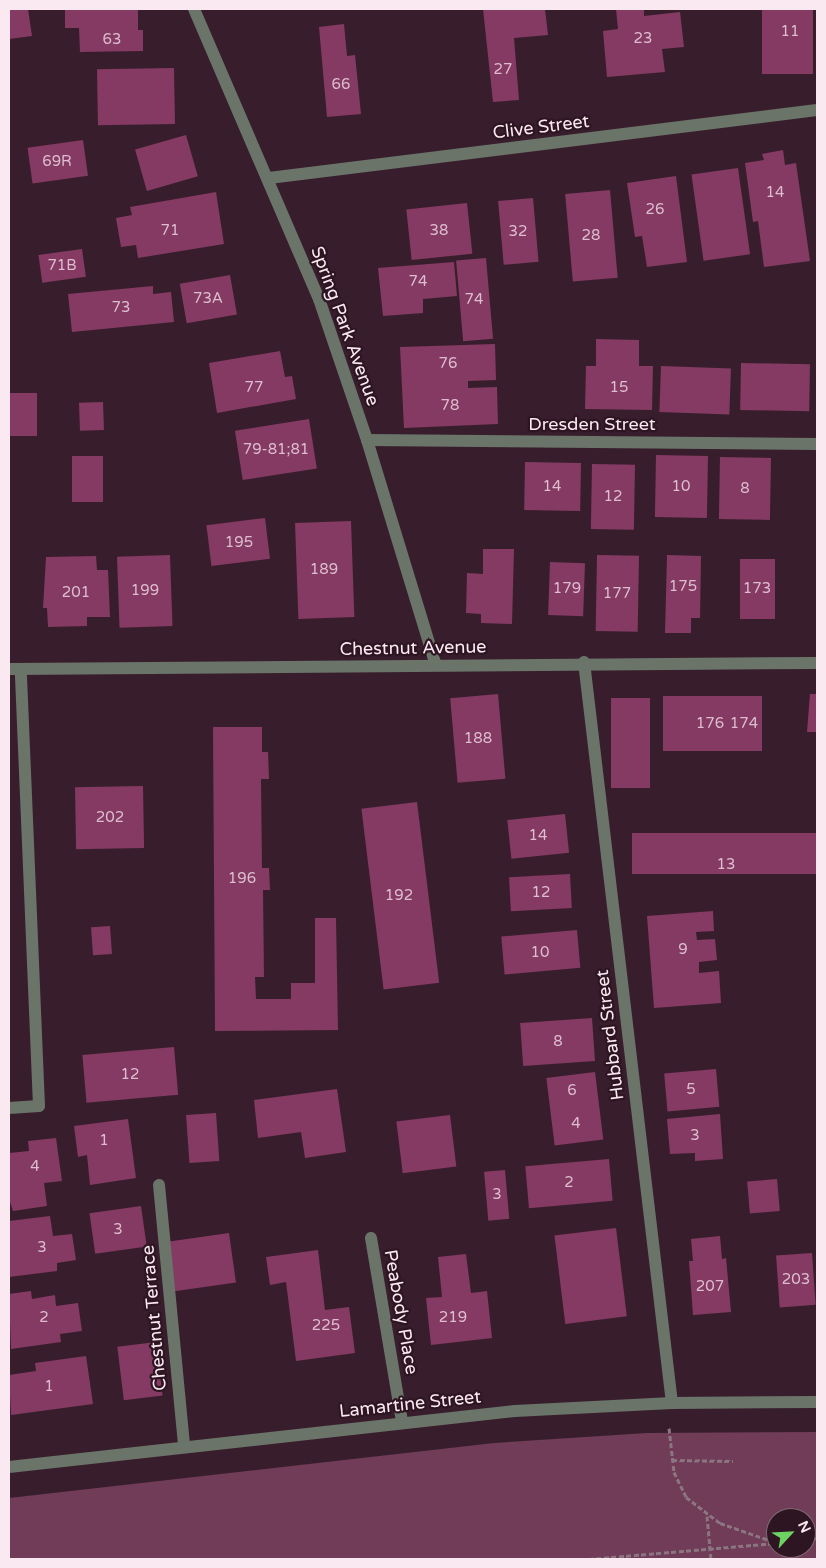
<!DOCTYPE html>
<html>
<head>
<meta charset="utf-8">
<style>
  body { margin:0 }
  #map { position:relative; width:826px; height:1568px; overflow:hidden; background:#381e2c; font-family:"Varela Round",sans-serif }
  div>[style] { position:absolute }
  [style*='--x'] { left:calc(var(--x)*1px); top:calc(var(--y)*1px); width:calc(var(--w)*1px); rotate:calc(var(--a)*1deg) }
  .green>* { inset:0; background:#703c57 }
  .building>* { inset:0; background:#843a63; transform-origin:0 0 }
  .path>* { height:3px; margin-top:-1.5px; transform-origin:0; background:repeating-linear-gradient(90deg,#8b7580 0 5px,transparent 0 7.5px) }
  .minor>* { height:12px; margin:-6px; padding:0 6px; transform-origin:6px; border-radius:6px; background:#6a7469 }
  span { translate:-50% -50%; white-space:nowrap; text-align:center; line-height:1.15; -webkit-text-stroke:4.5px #2e1522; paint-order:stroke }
  .number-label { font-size:15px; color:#ddbdce }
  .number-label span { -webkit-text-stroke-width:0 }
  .street-label { font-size:18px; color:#fbe9f1 }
  .frame { position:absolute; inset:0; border:10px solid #fbe9f1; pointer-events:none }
  .north { position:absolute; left:766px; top:1508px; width:50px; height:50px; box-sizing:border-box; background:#2e1522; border:1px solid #806a75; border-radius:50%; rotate:65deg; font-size:14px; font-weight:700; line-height:20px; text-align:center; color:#fbe9f1 }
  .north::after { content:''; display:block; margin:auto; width:18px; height:22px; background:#6cd362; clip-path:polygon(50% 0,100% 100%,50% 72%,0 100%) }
</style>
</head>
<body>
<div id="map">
  <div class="green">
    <i style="clip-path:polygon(evenodd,817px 1432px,817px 1559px,9px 1559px,9px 1498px,494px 1443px,647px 1433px,817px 1432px,776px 1518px,806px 1518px,806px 1548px,776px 1548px,776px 1518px)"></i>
  </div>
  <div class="building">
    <i style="clip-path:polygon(9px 9px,28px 9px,32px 36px,9px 39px)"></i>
    <i style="clip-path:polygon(65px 9px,138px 9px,138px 30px,143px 30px,143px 51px,80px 52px,79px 28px,65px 28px)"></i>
    <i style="clip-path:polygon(483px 9px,545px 9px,548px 35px,514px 38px,519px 100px,493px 102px)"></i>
    <i style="clip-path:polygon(616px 9px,644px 9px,644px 16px,680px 12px,684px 47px,662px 49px,665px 72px,607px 77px,603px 31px,618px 29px)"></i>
    <i style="left:762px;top:9px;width:51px;height:65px"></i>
    <i style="clip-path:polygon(344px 24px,347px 56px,355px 55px,361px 114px,327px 117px,319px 27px)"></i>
    <i style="left:174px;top:68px;width:56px;height:77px;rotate:89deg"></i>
    <i style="left:186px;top:135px;width:43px;height:53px;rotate:74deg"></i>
    <i style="left:83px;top:140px;width:36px;height:56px;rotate:82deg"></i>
    <i style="clip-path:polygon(783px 150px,785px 165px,796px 163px,810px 261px,764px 267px,758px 221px,753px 222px,745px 163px,764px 160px,762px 154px)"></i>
    <i style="left:738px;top:168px;width:87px;height:47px;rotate:82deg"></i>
    <i style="clip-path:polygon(676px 176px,687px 262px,647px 267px,642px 236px,635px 237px,627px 183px)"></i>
    <i style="left:610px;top:190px;width:88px;height:45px;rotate:85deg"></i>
    <i style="clip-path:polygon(216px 192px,224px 244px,138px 258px,136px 245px,121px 247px,116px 218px,132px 215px,130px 207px)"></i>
    <i style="left:533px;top:198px;width:64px;height:35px;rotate:85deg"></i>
    <i style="left:467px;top:203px;width:51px;height:61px;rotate:84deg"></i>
    <i style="left:82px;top:249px;width:28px;height:44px;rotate:82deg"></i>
    <i style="left:486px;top:258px;width:81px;height:30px;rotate:85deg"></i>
    <i style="clip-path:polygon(454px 262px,457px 296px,423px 299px,423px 313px,383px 316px,378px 268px)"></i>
    <i style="left:230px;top:275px;width:40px;height:51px;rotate:80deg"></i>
    <i style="clip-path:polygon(153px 286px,153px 294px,171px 292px,174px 322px,72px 332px,68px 294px)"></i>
    <i style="clip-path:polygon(596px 339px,639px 340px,639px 366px,653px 366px,652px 410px,585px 409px,586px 366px,596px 366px)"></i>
    <i style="clip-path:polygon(495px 344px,496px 380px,468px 381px,468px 388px,497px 387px,498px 424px,404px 428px,400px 347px)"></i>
    <i style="clip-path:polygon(280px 351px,285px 377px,292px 376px,296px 399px,217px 413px,209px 363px)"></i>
    <i style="left:741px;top:363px;width:69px;height:47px;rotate:1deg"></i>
    <i style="left:661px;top:366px;width:70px;height:46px;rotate:2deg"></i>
    <i style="left:37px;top:393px;width:43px;height:28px;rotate:90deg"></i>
    <i style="left:103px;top:402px;width:28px;height:24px;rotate:88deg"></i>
    <i style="left:309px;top:419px;width:50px;height:75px;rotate:81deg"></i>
    <i style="left:656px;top:455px;width:52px;height:62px;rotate:1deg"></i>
    <i style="left:72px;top:456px;width:31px;height:46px"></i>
    <i style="left:720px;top:457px;width:51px;height:62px;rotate:1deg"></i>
    <i style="left:525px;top:462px;width:56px;height:48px;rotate:1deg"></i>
    <i style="left:592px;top:464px;width:43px;height:65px;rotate:1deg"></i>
    <i style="left:265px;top:518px;width:41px;height:59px;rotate:83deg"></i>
    <i style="left:351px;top:521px;width:96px;height:56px;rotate:88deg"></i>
    <i style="clip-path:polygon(483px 549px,514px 549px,512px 624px,481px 623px,481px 614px,466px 613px,467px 573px,483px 574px)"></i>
    <i style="left:170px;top:555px;width:71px;height:53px;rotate:88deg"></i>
    <i style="left:597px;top:555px;width:42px;height:76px;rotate:1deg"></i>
    <i style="clip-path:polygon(667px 555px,701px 556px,700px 618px,691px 618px,691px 633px,665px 633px)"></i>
    <i style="clip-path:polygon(96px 556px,97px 570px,108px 570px,110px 617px,87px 617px,87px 626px,48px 627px,47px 608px,43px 608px,46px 557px)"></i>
    <i style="left:740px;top:559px;width:35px;height:60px"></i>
    <i style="left:550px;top:562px;width:35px;height:53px;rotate:2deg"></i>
    <i style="left:498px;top:694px;width:85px;height:48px;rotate:85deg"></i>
    <i style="clip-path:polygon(810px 694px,817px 694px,817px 732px,807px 732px)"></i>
    <i style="left:762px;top:696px;width:55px;height:99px;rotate:90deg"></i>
    <i style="left:611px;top:698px;width:39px;height:90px"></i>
    <i style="clip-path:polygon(213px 727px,262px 727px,262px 752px,268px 752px,269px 779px,261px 779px,262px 868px,269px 868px,270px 890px,263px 890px,264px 977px,255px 977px,256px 999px,291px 999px,291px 983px,315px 983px,315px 918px,336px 918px,338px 1030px,215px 1031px)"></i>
    <i style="left:143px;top:786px;width:62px;height:68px;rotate:89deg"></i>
    <i style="left:417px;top:802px;width:182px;height:56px;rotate:83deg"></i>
    <i style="left:565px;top:814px;width:39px;height:58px;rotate:84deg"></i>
    <i style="left:817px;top:833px;width:41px;height:185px;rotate:90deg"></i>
    <i style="left:570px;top:874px;width:34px;height:61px;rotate:87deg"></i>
    <i style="clip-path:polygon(713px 911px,714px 931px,696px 932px,697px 940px,715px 939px,717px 960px,699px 962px,699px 973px,719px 971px,721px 1003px,654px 1008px,647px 916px)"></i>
    <i style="left:110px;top:926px;width:28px;height:19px;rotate:86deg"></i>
    <i style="left:577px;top:930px;width:38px;height:76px;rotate:85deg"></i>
    <i style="left:592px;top:1018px;width:43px;height:72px;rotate:86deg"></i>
    <i style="left:174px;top:1047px;width:48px;height:92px;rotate:85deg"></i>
    <i style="left:716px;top:1069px;width:38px;height:52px;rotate:85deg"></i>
    <i style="left:595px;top:1072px;width:68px;height:49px;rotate:83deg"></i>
    <i style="clip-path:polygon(337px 1089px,346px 1152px,305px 1158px,301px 1132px,258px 1138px,254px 1100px)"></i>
    <i style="left:216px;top:1113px;width:48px;height:30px;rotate:86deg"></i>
    <i style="clip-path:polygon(720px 1114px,723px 1159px,695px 1161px,695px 1153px,670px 1154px,667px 1119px)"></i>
    <i style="left:450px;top:1115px;width:52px;height:54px;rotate:83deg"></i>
    <i style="clip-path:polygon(128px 1119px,136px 1178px,90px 1185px,87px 1155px,78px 1157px,74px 1126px)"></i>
    <i style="clip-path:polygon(56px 1138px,62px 1181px,44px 1183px,47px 1206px,13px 1211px,9px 1199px,9px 1153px,29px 1151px,28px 1141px)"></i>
    <i style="left:609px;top:1159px;width:42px;height:84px;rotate:85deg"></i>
    <i style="left:505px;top:1170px;width:49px;height:21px;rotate:85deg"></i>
    <i style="left:777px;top:1179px;width:32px;height:30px;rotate:85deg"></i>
    <i style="left:141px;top:1206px;width:41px;height:52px;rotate:82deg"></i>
    <i style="clip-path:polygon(50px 1216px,53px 1236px,72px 1234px,76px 1260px,57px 1263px,57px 1271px,9px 1277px,9px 1221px)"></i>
    <i style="left:616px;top:1228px;width:89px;height:62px;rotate:83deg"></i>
    <i style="left:229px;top:1233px;width:50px;height:62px;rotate:82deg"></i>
    <i style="clip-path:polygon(720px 1236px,722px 1259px,726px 1258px,731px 1312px,693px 1315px,689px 1261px,693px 1261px,691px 1239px)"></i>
    <i style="clip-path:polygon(318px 1250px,325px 1310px,349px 1307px,355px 1353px,296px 1361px,286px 1282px,270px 1285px,266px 1257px)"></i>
    <i style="left:812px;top:1253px;width:52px;height:36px;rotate:86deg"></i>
    <i style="clip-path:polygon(466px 1254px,471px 1293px,487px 1291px,492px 1338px,431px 1345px,426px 1298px,442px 1297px,438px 1257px)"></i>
    <i style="clip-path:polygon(31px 1291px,32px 1299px,55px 1295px,56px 1306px,78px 1303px,82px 1331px,60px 1334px,61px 1342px,11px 1349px,9px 1294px)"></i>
    <i style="left:156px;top:1342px;width:54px;height:39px;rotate:83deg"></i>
    <i style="clip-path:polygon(86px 1356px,93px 1404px,11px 1415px,9px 1375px,36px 1371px,35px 1363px)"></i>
  </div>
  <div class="path">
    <i style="--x:669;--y:1428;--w:44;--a:83.5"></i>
    <i style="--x:674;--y:1472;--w:28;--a:64"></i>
    <i style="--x:686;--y:1497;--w:43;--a:37.4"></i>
    <i style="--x:720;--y:1523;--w:58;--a:19.1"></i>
    <i style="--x:672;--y:1460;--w:61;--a:0.9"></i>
    <i style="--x:707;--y:1516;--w:43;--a:84.7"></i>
    <i style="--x:806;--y:1540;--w:11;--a:-10"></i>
    <i style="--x:589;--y:1559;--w:188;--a:-4.9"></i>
  </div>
  <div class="minor">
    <i style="--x:194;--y:9;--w:316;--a:66.7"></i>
    <i style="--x:319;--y:299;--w:149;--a:71.2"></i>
    <i style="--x:367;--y:440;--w:235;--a:73"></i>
    <i style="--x:269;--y:178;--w:552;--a:-7.07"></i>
    <i style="--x:367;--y:440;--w:450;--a:0.5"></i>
    <i style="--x:584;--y:662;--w:746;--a:83.23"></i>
    <i style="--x:9;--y:669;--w:808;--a:-0.43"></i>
    <i style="--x:9;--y:1108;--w:30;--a:-4"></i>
    <i style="--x:39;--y:1106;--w:437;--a:-92.4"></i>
    <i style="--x:159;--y:1185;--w:263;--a:84.5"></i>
    <i style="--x:371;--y:1238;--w:187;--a:80.4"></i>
    <i style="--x:9;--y:1467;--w:509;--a:-6.32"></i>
    <i style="--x:515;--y:1411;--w:157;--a:-2.9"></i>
    <i style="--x:672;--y:1403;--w:145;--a:-0.4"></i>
  </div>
  <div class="number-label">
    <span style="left:790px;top:32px">11</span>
    <span style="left:643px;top:39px">23</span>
    <span style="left:112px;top:40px">63</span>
    <span style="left:503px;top:70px">27</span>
    <span style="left:341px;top:85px">66</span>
    <span style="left:57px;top:162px">69R</span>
    <span style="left:775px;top:193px">14</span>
    <span style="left:655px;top:210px">26</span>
    <span style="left:170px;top:231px">71</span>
    <span style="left:439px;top:231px">38</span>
    <span style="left:518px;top:232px">32</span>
    <span style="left:591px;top:236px">28</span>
    <span style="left:62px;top:266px">71B</span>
    <span style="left:418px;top:282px">74</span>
    <span style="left:208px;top:299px">73A</span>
    <span style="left:474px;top:300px">74</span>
    <span style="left:121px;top:308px">73</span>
    <span style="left:448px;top:364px">76</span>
    <span style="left:254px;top:388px">77</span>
    <span style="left:619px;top:388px">15</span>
    <span style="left:450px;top:406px">78</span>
    <span style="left:276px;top:450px">79-81;81</span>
    <span style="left:552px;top:487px">14</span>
    <span style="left:681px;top:487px">10</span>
    <span style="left:745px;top:489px">8</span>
    <span style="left:613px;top:497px">12</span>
    <span style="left:239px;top:543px">195</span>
    <span style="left:324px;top:570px">189</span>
    <span style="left:683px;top:587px">175</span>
    <span style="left:567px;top:589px">179</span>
    <span style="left:757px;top:589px">173</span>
    <span style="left:145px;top:591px">199</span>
    <span style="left:76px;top:593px">201</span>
    <span style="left:617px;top:594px">177</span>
    <span style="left:710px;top:724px">176</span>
    <span style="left:744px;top:724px">174</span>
    <span style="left:478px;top:739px">188</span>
    <span style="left:110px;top:818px">202</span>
    <span style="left:538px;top:836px">14</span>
    <span style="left:726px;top:865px">13</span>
    <span style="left:242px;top:879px">196</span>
    <span style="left:541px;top:893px">12</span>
    <span style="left:399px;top:896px">192</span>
    <span style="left:683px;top:950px">9</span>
    <span style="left:540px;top:953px">10</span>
    <span style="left:558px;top:1042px">8</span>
    <span style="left:130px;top:1075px">12</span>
    <span style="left:691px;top:1090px">5</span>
    <span style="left:572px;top:1091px">6</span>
    <span style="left:576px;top:1124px">4</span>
    <span style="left:695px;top:1136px">3</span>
    <span style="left:104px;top:1141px">1</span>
    <span style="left:35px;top:1167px">4</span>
    <span style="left:569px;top:1183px">2</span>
    <span style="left:497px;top:1195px">3</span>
    <span style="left:118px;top:1230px">3</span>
    <span style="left:42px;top:1248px">3</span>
    <span style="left:796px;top:1280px">203</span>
    <span style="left:710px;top:1287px">207</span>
    <span style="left:44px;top:1318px">2</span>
    <span style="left:453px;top:1318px">219</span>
    <span style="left:326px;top:1326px">225</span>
    <span style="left:49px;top:1387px">1</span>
  </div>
  <div class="street-label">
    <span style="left:541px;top:127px;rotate:-7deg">Clive Street</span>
    <span style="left:345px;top:326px;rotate:70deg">Spring Park Avenue</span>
    <span style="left:592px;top:424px">Dresden Street</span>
    <span style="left:413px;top:648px;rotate:-1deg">Chestnut Avenue</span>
    <span style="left:610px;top:1035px;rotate:-97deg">Hubbard Street</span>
    <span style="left:401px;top:1312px;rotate:80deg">Peabody Place</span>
    <span style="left:154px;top:1318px;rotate:-95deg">Chestnut Terrace</span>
    <span style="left:410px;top:1404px;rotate:-6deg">Lamartine Street</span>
  </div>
  <div class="frame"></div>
  <div class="north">N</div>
</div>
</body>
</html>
